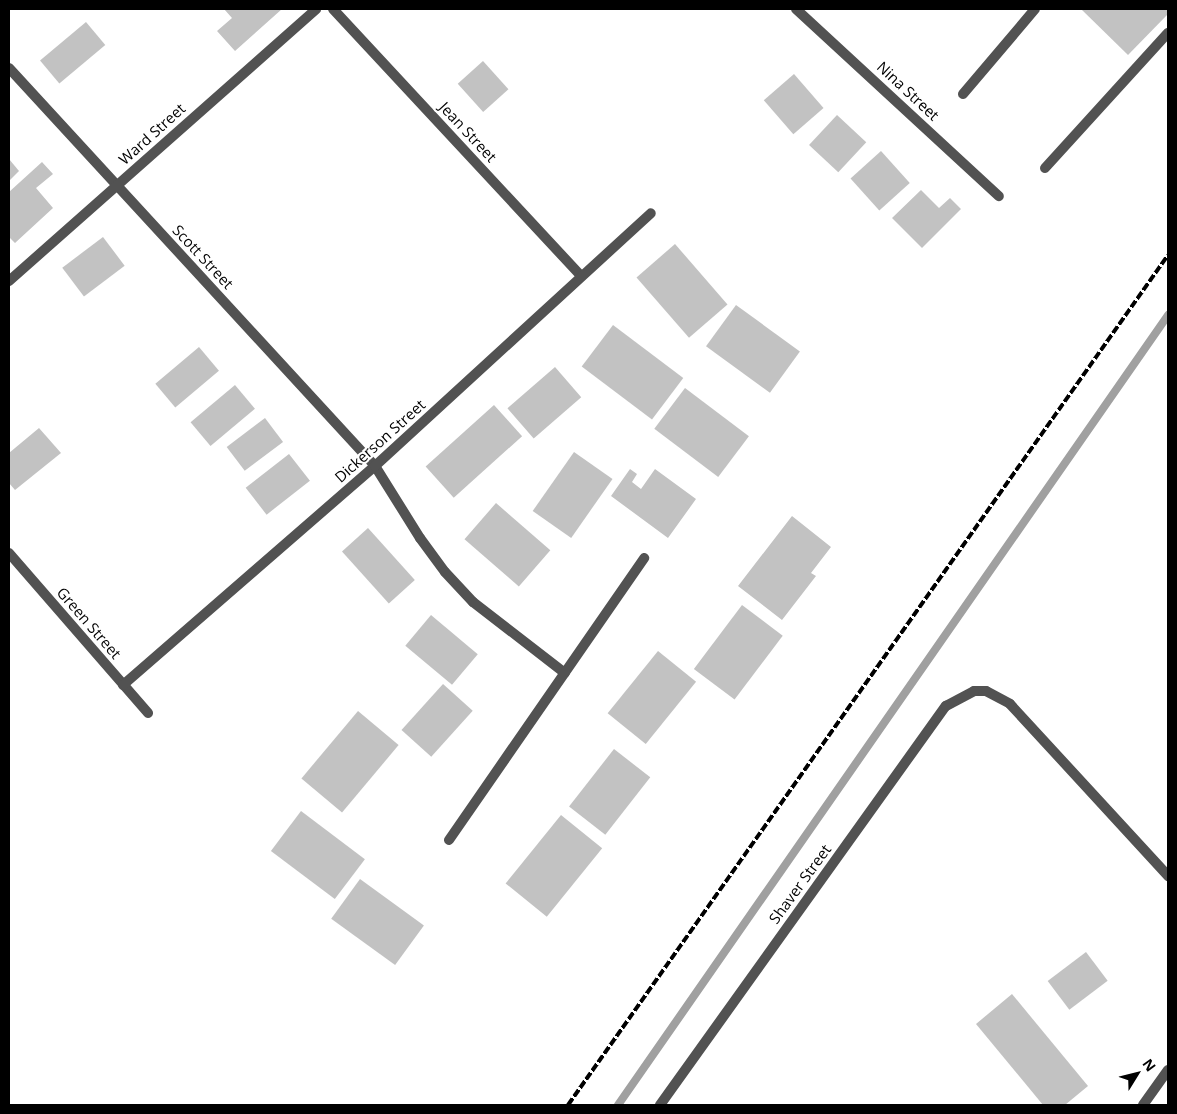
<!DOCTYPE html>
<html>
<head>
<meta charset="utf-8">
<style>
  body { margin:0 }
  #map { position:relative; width:1177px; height:1114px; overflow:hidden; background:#fff; font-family:"Open Sans",sans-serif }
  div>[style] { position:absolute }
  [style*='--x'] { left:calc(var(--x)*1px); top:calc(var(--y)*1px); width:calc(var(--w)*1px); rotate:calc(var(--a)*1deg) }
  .stream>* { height:8px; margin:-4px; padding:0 4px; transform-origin:4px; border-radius:4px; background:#a0a0a0 }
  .building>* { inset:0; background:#c2c2c2; transform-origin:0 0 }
  .service>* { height:10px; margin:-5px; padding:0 5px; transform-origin:5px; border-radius:5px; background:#525252 }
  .minor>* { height:10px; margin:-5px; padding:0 5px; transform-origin:5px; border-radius:5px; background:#525252 }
  .rail>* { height:4px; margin-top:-2px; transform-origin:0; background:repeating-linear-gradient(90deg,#000 0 8px,transparent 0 10.5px) }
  span { translate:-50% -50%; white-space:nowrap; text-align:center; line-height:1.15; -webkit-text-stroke:4px #fff; paint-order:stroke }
  .street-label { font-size:15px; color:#000 }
  .frame { position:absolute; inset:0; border:10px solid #000; pointer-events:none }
  .north { position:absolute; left:1112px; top:1049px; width:50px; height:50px; -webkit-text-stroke:4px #fff; paint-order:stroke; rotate:54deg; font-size:14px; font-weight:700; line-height:20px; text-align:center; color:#000 }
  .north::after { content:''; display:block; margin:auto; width:18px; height:22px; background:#000; clip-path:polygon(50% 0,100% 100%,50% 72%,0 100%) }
</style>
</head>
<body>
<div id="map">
  <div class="stream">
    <div style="--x:618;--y:1105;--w:963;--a:-55.15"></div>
  </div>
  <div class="building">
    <div style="clip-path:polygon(224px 9px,282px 9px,235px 51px,217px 31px,232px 18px)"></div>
    <div style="clip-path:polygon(1081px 9px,1168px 9px,1168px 14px,1128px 55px)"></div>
    <div style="left:86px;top:22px;width:30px;height:60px;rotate:50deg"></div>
    <div style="left:483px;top:61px;width:38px;height:34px;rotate:48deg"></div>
    <div style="left:794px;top:74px;width:45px;height:40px;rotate:49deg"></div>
    <div style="left:837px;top:115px;width:40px;height:41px;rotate:43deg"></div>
    <div style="left:881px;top:151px;width:43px;height:41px;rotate:48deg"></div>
    <div style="clip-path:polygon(9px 159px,19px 171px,9px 181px)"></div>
    <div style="clip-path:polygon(42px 162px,53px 174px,36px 188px,53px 208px,15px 243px,9px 237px,9px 192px)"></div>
    <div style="clip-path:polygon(921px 190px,939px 208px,950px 198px,961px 209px,922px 248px,892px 218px)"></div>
    <div style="left:103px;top:237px;width:36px;height:51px;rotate:53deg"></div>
    <div style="left:675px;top:244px;width:80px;height:51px;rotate:49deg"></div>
    <div style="left:736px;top:305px;width:79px;height:51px;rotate:36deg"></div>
    <div style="left:613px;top:325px;width:88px;height:52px;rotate:37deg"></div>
    <div style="left:199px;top:347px;width:31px;height:57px;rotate:50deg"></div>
    <div style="left:555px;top:367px;width:40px;height:63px;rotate:49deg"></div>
    <div style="left:235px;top:385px;width:31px;height:58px;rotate:50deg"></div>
    <div style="left:685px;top:388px;width:80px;height:51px;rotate:37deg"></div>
    <div style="left:494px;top:405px;width:42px;height:92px;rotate:48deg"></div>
    <div style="left:265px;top:418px;width:30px;height:48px;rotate:53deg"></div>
    <div style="clip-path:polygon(39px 428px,61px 453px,15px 490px,9px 483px,9px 453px)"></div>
    <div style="left:574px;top:452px;width:47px;height:72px;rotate:35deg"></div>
    <div style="left:289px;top:454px;width:34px;height:55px;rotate:52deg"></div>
    <div style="clip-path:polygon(630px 469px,637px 474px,632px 482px,641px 489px,655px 469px,696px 499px,668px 538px,611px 496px)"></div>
    <div style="left:496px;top:503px;width:72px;height:48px;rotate:41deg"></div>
    <div style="clip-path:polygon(792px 516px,831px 547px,811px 573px,816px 576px,782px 620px,738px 586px)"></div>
    <div style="left:368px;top:528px;width:70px;height:35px;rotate:48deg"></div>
    <div style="left:742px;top:605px;width:51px;height:80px;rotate:37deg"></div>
    <div style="left:431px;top:615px;width:61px;height:40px;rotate:40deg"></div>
    <div style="left:658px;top:651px;width:49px;height:80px;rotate:39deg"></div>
    <div style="left:443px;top:684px;width:40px;height:62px;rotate:42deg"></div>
    <div style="left:358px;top:711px;width:53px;height:88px;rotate:40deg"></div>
    <div style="left:614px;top:749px;width:46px;height:73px;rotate:38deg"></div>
    <div style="left:301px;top:811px;width:80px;height:50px;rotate:37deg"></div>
    <div style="left:561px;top:815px;width:53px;height:88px;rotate:39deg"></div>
    <div style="left:360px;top:879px;width:79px;height:49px;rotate:36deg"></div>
    <div style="left:1086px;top:952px;width:36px;height:48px;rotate:53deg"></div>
    <div style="clip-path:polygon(1012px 994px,1088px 1086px,1065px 1105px,1043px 1105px,976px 1024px)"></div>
  </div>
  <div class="service">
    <div style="--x:963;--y:94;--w:111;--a:-49.7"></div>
    <div style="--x:1045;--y:168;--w:183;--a:-47.7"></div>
    <div style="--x:375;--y:466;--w:85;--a:58"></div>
    <div style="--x:420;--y:538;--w:42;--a:53.7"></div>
    <div style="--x:445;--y:572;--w:41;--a:47"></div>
    <div style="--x:473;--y:602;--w:116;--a:37.7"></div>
    <div style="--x:974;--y:691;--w:12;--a:0"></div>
    <div style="--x:986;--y:691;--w:27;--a:28"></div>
    <div style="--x:1010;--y:704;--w:234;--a:47.4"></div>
    <div style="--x:449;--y:840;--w:343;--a:-55.3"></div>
  </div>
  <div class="minor">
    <div style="--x:333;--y:9;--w:364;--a:47.1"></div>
    <div style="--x:796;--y:9;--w:276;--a:42.7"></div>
    <div style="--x:9;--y:68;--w:541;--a:47.4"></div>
    <div style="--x:9;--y:281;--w:410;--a:-41.5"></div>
    <div style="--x:9;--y:553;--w:212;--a:49"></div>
    <div style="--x:123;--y:685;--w:334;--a:-41"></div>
    <div style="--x:375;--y:466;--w:374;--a:-42.5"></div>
    <div style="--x:660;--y:1105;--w:491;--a:-54.4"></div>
    <div style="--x:946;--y:706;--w:32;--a:-28"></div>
    <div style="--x:1143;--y:1105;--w:43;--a:-54.5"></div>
  </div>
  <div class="rail">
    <div style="--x:568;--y:1105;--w:1040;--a:-54.78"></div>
  </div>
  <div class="street-label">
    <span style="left:908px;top:91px;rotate:43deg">Nina Street</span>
    <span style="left:468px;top:132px;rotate:47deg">Jean Street</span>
    <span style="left:152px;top:134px;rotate:-42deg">Ward Street</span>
    <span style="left:203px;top:257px;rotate:47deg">Scott Street</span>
    <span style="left:380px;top:441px;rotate:-42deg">Dickerson Street</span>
    <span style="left:89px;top:623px;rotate:49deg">Green Street</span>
    <span style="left:800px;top:884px;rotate:-54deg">Shaver Street</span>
  </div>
  <div class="frame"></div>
  <div class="north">N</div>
</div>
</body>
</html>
